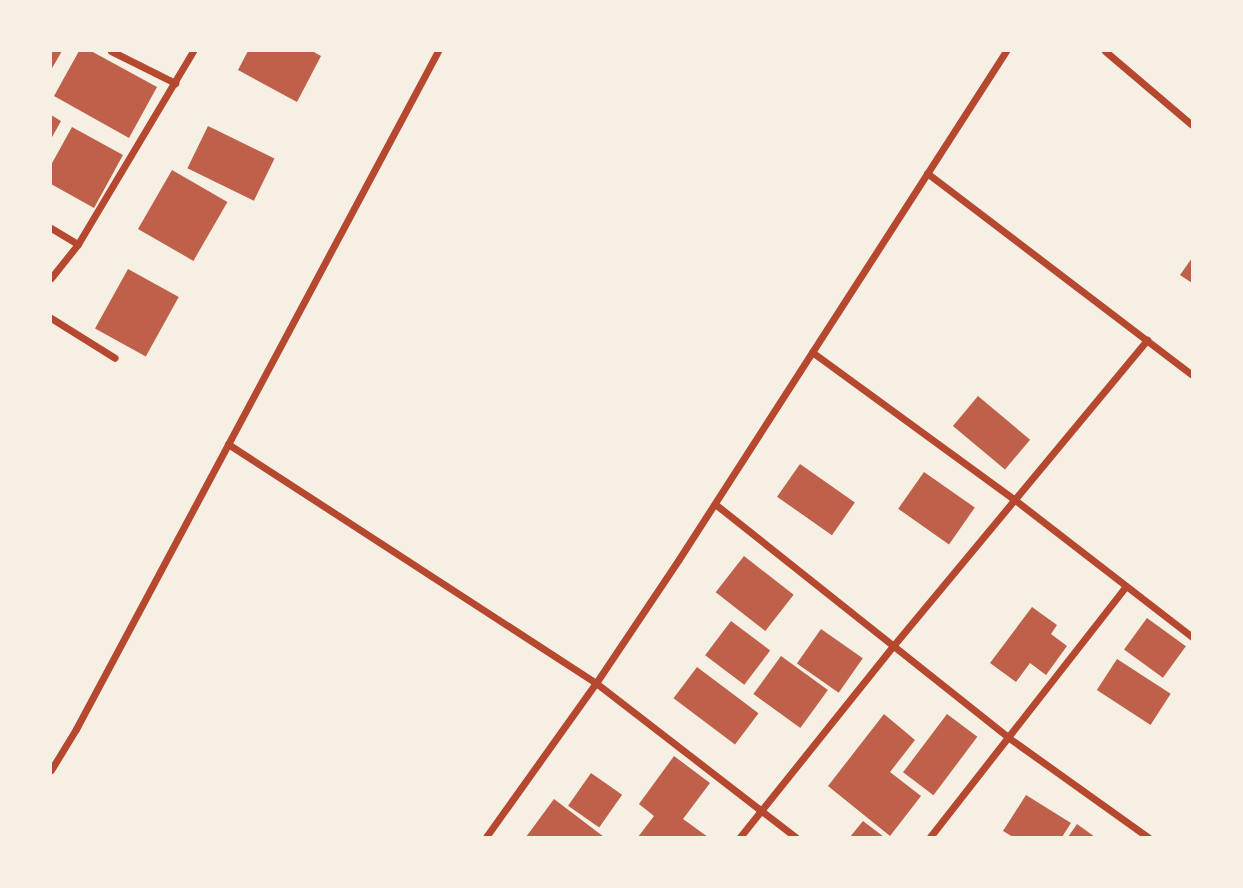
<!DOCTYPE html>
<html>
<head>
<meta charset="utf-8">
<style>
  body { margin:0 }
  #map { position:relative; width:1243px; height:888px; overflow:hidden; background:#f6efe4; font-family:"Archivo Narrow",sans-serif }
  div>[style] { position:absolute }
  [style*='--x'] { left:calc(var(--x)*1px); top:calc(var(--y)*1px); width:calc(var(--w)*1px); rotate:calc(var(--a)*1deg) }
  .building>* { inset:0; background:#bf614a; transform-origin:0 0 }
  .minor>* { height:7px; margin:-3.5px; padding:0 3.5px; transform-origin:3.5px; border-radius:3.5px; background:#b5482f }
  span { translate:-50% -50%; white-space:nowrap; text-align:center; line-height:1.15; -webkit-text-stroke:7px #f6efe4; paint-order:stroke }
  .frame { position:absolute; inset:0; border:52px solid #f6efe4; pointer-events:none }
</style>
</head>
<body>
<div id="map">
  <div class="building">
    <div style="clip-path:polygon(51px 51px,62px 51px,51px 70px)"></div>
    <div style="clip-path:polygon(79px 51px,91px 51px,157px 87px,129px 138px,54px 96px)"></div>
    <div style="clip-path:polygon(248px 51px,312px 51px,321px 56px,297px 102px,238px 70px)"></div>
    <div style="clip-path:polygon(51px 115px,61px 121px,51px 139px)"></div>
    <div style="left:208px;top:126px;width:74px;height:47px;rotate:26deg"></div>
    <div style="clip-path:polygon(72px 127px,123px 155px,94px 208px,51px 184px,51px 165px)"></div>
    <div style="left:172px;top:170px;width:64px;height:68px;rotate:30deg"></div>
    <div style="clip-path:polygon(1192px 258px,1192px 283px,1180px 275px)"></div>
    <div style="left:128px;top:269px;width:58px;height:68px;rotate:29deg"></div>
    <div style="left:978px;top:396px;width:68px;height:39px;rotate:40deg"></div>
    <div style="left:800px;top:464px;width:67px;height:40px;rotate:35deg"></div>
    <div style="left:924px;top:472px;width:62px;height:45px;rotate:35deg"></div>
    <div style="left:744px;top:556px;width:63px;height:46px;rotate:38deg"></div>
    <div style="clip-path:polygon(1032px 607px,1057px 625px,1051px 634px,1067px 646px,1046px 675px,1030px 663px,1016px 682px,990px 663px)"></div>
    <div style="left:1147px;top:618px;width:48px;height:39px;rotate:36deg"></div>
    <div style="left:731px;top:621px;width:49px;height:43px;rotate:37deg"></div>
    <div style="left:821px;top:629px;width:51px;height:42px;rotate:35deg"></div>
    <div style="left:781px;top:656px;width:58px;height:47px;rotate:36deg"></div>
    <div style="left:1117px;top:659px;width:64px;height:37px;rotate:33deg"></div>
    <div style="left:697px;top:667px;width:77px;height:39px;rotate:37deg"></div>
    <div style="clip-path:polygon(884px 714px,915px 740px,890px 772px,921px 796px,890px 836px,828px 786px)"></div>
    <div style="left:947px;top:714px;width:38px;height:73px;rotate:37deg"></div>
    <div style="clip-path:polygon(674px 756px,710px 783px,683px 819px,708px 837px,638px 837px,654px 816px,639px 804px)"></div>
    <div style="left:591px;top:773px;width:38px;height:40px;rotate:35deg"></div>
    <div style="clip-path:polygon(1026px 795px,1071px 823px,1062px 837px,1013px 837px,1003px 831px)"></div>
    <div style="clip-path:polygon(554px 799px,604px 837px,526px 837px)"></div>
    <div style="clip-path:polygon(863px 821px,884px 837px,850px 837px)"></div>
    <div style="clip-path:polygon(1077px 824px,1095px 837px,1068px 837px)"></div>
  </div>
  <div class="minor">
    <div style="--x:111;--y:51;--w:72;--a:26.6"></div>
    <div style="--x:1105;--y:51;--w:114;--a:40.4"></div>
    <div style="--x:927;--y:173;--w:333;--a:37.3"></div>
    <div style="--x:51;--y:228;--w:31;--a:31"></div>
    <div style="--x:51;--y:278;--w:43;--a:-51.5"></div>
    <div style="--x:78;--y:244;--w:225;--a:-59.2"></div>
    <div style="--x:51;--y:318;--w:75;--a:32"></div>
    <div style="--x:812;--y:352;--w:251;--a:36.1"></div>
    <div style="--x:1015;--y:500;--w:224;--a:37.7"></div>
    <div style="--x:228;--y:444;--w:439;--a:33"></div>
    <div style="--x:596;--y:683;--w:252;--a:37.7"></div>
    <div style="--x:715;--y:504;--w:376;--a:38.5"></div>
    <div style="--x:1009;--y:738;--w:171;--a:35.5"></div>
    <div style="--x:51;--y:770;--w:48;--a:-58.6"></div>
    <div style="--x:76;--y:729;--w:769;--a:-61.9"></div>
    <div style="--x:486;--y:837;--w:189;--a:-54.5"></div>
    <div style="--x:596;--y:683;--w:149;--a:-56.2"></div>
    <div style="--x:679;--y:559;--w:604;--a:-57.23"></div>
    <div style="--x:740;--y:837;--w:245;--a:-51.3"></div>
    <div style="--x:893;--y:646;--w:398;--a:-50.3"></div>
    <div style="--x:930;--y:837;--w:318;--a:-52"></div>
  </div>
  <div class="frame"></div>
</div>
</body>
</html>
